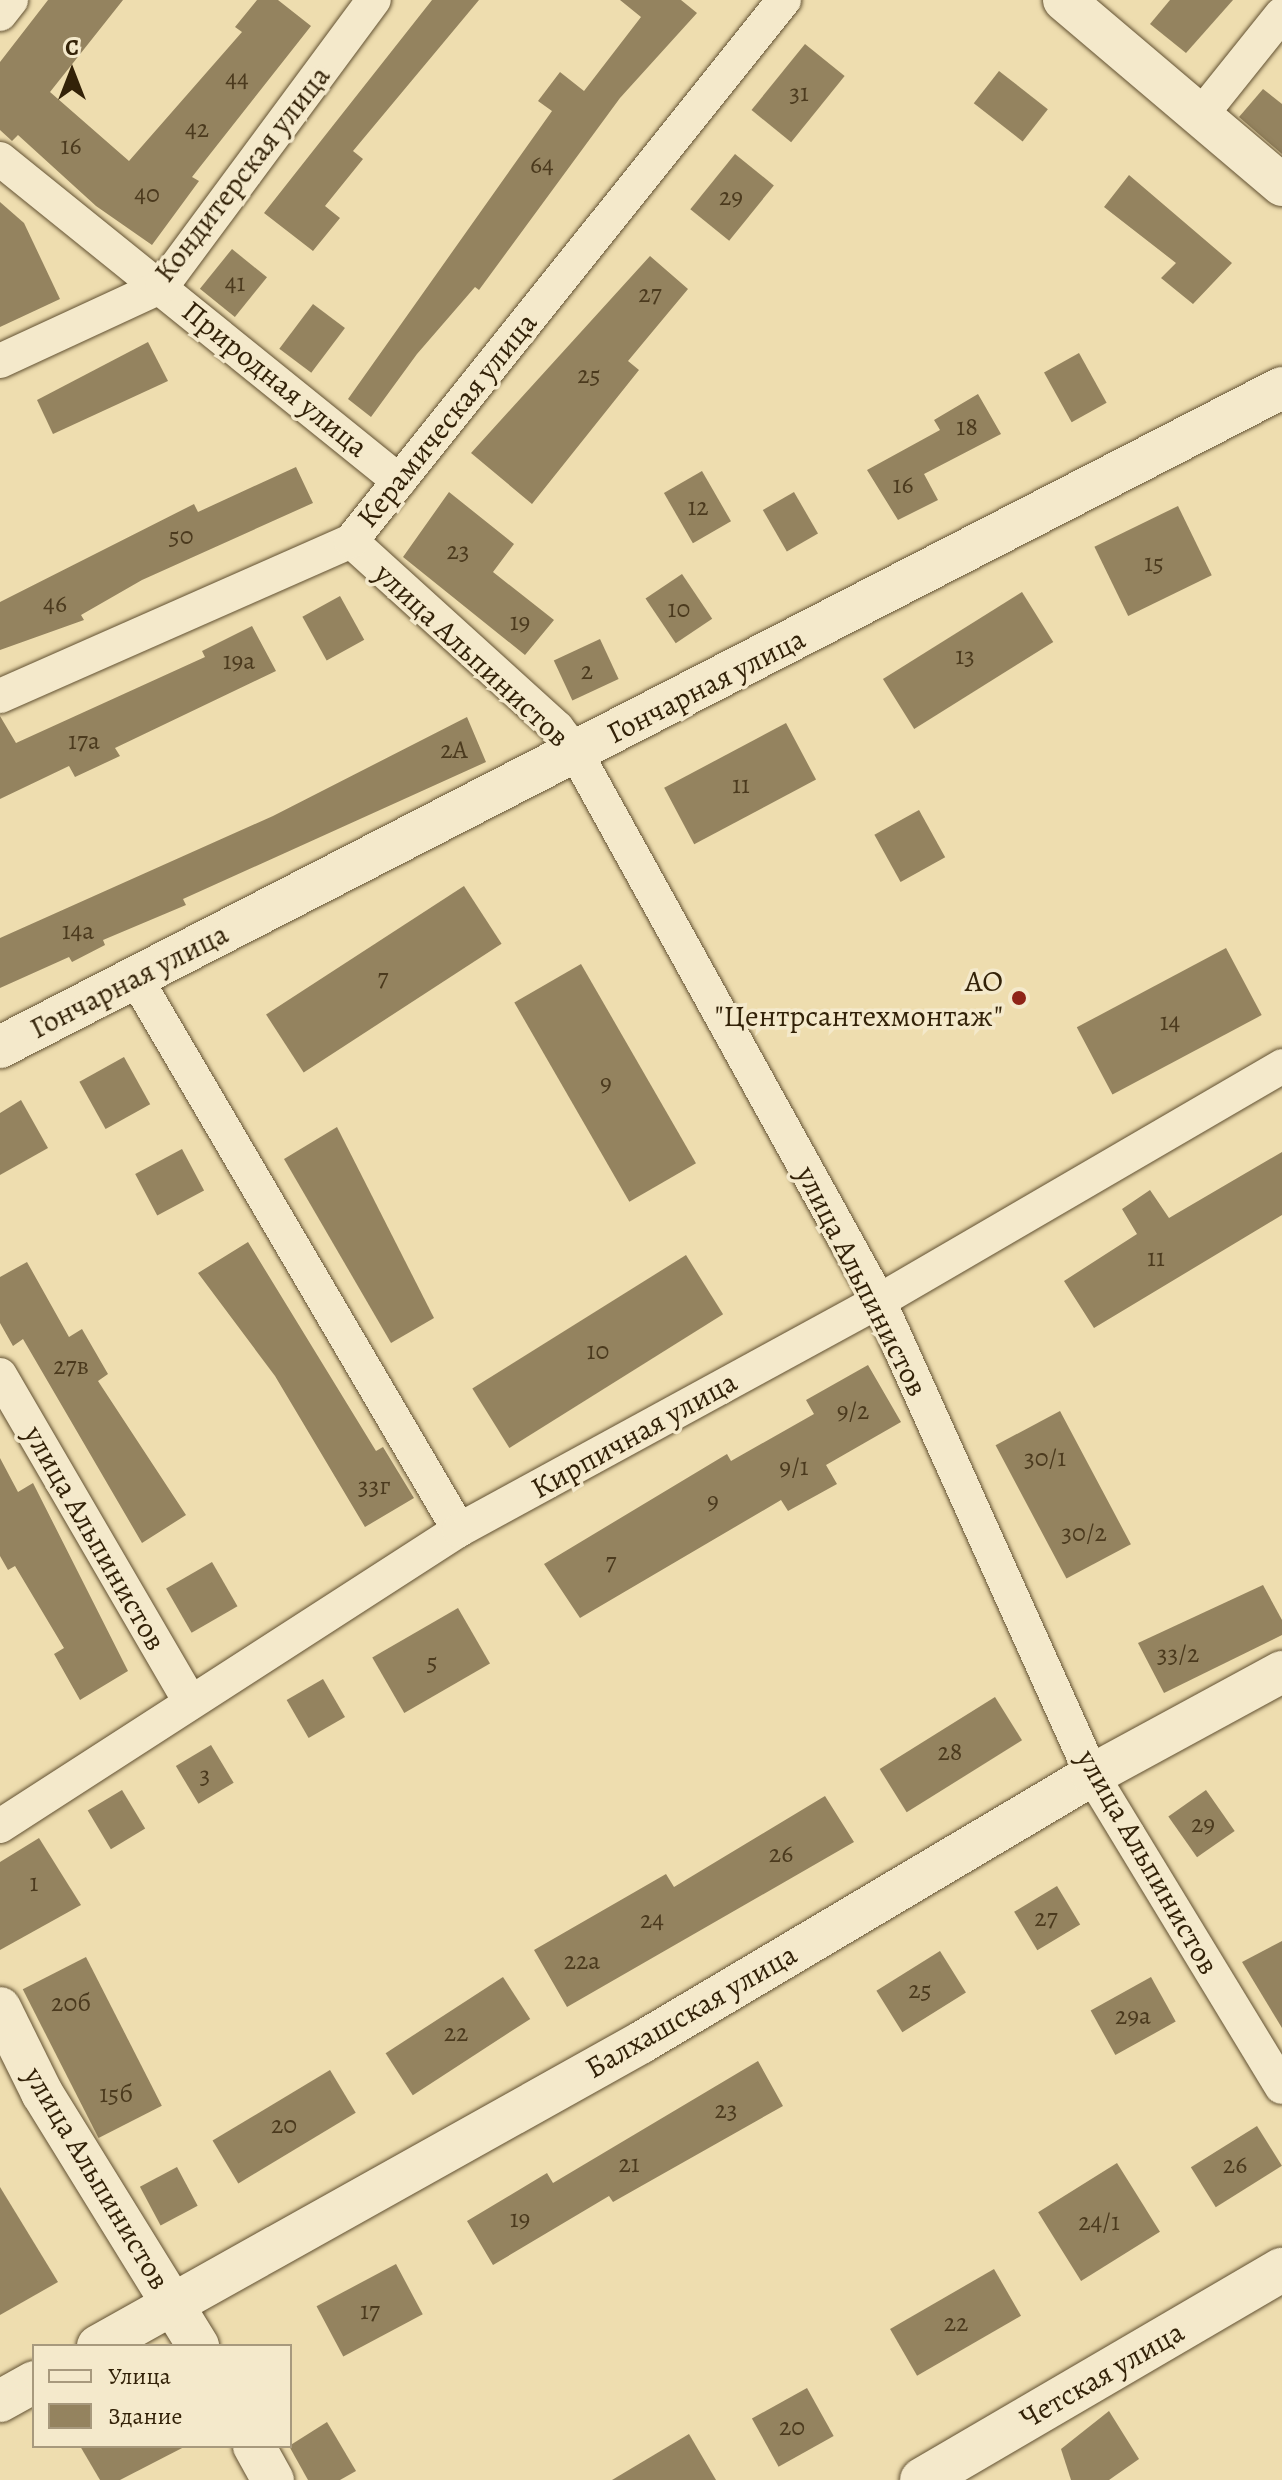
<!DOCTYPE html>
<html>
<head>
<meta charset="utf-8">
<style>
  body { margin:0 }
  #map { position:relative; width:1282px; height:2480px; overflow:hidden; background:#eeddaf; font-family:Alegreya,serif }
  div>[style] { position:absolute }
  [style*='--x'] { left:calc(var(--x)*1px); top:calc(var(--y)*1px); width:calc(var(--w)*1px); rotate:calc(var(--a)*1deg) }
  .building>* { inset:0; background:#94835f; transform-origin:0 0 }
  .roads { filter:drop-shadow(0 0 2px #625132) drop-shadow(0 0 2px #625132) }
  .minor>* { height:34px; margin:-17px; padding:0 17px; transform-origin:17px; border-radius:17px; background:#f4e9cb }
  .tertiary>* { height:42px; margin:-21px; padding:0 21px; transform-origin:21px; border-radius:21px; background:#f4e9cb }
  .secondary>* { height:44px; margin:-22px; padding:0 22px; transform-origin:22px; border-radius:22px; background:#f4e9cb }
  .dots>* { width:22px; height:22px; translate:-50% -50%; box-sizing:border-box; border:4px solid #f4e9cb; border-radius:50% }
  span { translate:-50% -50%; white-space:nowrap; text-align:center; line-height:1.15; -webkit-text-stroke:7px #f4e9cb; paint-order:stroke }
  .number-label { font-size:26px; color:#4b3a1e }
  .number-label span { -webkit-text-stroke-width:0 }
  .street-label { font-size:30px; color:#332208 }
  .poi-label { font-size:30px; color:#332208 }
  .right { translate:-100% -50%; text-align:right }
  .legend { position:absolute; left:32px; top:2344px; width:260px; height:104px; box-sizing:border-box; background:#f4e9cb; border:2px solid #a7997d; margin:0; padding:10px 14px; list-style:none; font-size:24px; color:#332208 }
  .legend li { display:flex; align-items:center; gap:16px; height:40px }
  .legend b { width:40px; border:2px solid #a7997d }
  .north { position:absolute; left:32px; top:32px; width:80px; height:80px; -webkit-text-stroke:6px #f4e9cb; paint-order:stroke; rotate:0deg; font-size:22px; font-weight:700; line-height:32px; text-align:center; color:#332208 }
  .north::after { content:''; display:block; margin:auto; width:28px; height:36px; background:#332208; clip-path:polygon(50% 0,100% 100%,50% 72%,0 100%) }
</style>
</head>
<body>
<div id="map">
  <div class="building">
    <div style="clip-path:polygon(48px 0,123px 0,50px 92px,129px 161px,242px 32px,235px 27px,257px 0,278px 0,311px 26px,192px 177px,199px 181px,152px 245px,96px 206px,18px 135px,12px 141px,0 130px,0 62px)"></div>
    <div style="clip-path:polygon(432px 0,479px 0,353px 151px,363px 159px,325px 206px,340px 218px,313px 251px,264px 213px)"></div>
    <div style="clip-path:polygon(620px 0,681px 0,697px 13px,620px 98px,479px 290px,475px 287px,417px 354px,371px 417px,348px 399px,552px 111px,538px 101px,560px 72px,584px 91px,641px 17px)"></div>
    <div style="clip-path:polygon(1170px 0,1233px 0,1186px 53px,1150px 24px)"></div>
    <div style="left:805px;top:44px;width:51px;height:85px;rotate:39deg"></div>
    <div style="left:999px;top:71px;width:62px;height:41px;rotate:38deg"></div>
    <div style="clip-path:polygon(1263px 89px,1282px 104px,1282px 154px,1239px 117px)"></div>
    <div style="left:735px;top:154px;width:50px;height:71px;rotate:39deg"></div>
    <div style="clip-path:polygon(1129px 175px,1232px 263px,1193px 304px,1161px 278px,1176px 263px,1104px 207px)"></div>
    <div style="clip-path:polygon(0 202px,24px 223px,60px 299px,0 327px)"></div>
    <div style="left:232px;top:249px;width:45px;height:51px;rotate:39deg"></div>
    <div style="clip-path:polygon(650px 256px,688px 289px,628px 361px,639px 370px,532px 504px,471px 453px)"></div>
    <div style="left:313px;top:304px;width:40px;height:56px;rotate:37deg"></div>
    <div style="clip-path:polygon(148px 342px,168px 381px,53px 434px,37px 400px)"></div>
    <div style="left:1079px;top:353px;width:57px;height:40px;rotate:61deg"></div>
    <div style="clip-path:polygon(978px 394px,1001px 434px,924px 474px,938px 500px,898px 520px,867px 470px,940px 430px,934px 420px)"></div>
    <div style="clip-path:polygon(296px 467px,313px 503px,142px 580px,81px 615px,84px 620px,0 650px,0 602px,194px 504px,198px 512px)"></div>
    <div style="left:702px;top:471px;width:58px;height:44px;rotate:60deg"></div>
    <div style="clip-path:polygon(449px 492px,514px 544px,493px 572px,554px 620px,525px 655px,403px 557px)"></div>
    <div style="left:794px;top:492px;width:48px;height:36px;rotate:60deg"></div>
    <div style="left:1178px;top:506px;width:77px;height:93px;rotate:64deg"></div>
    <div style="left:682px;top:574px;width:54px;height:44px;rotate:56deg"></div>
    <div style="left:1022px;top:592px;width:59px;height:164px;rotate:58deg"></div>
    <div style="left:340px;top:596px;width:50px;height:43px;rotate:61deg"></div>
    <div style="clip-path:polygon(252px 626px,276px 671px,115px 748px,120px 756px,75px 777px,69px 766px,0 799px,0 716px,16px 743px,205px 657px,202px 651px)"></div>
    <div style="left:600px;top:639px;width:44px;height:51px;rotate:65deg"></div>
    <div style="clip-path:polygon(467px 717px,486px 762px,183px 899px,186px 905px,103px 940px,105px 945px,72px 962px,69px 957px,0 988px,0 938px,273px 816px)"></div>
    <div style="left:786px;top:723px;width:64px;height:138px;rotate:62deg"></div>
    <div style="left:919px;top:810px;width:54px;height:51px;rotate:61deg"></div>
    <div style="left:464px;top:886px;width:69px;height:236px;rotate:57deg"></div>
    <div style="left:1226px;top:948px;width:76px;height:169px;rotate:62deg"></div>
    <div style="left:581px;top:964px;width:230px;height:77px;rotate:60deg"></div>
    <div style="left:124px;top:1057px;width:54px;height:51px;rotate:61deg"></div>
    <div style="clip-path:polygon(21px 1100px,48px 1148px,0 1175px,0 1113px)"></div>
    <div style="clip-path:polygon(337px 1127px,434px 1318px,391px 1343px,284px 1159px)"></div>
    <div style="left:182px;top:1149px;width:47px;height:53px;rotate:62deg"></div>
    <div style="clip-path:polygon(1282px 1152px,1282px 1215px,1094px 1328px,1064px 1281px,1137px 1234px,1122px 1209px,1150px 1190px,1169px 1218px)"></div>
    <div style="clip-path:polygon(248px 1242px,376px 1451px,383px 1447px,414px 1498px,365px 1527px,275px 1376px,198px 1273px)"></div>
    <div style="left:686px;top:1255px;width:70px;height:252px;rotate:58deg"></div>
    <div style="clip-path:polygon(27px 1262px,69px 1337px,82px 1329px,108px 1374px,98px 1381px,186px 1515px,142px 1543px,23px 1339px,13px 1346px,0 1323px,0 1277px)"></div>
    <div style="clip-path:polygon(868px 1365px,901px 1422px,826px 1465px,837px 1484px,788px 1511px,781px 1500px,580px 1618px,544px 1564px,727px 1454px,731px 1461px,814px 1414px,806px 1400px)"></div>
    <div style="left:1060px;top:1411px;width:151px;height:73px;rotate:62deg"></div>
    <div style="clip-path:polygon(0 1458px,18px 1492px,33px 1483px,128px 1671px,80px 1700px,54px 1654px,64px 1648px,15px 1566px,8px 1570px,0 1556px)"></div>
    <div style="left:212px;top:1562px;width:51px;height:53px;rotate:60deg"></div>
    <div style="clip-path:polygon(1263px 1585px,1282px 1620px,1282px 1635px,1164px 1693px,1138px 1643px)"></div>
    <div style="left:458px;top:1608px;width:64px;height:99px;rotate:60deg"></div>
    <div style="left:323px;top:1679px;width:44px;height:42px;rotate:60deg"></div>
    <div style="left:995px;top:1697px;width:51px;height:136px;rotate:58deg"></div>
    <div style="left:211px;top:1745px;width:44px;height:41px;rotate:59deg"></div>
    <div style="left:122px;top:1790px;width:45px;height:40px;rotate:59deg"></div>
    <div style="left:1206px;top:1790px;width:50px;height:46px;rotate:55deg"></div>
    <div style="clip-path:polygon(825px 1796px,854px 1842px,567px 2007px,534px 1950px,666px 1874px,674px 1887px)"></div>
    <div style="clip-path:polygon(39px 1838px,81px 1905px,0 1950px,0 1862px)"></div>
    <div style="left:1057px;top:1886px;width:45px;height:50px;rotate:59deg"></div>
    <div style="clip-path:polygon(1282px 1941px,1282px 2028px,1242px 1962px)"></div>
    <div style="left:940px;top:1951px;width:49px;height:75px;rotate:58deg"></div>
    <div style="left:86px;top:1957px;width:167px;height:71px;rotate:63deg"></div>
    <div style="left:503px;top:1977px;width:50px;height:140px;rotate:57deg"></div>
    <div style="left:1151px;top:1977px;width:51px;height:69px;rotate:61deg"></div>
    <div style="clip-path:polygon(758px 2061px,783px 2106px,613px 2202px,609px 2196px,493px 2265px,467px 2221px,547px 2173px,553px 2183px)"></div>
    <div style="left:330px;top:2070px;width:50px;height:137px;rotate:59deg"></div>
    <div style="left:1257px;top:2126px;width:47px;height:78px;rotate:58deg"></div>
    <div style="left:1117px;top:2163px;width:81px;height:93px;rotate:58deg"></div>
    <div style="left:177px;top:2167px;width:44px;height:42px;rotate:62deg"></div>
    <div style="clip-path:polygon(0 2187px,58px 2282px,0 2315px)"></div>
    <div style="left:396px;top:2264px;width:57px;height:90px;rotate:62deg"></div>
    <div style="left:994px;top:2269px;width:54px;height:120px;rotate:60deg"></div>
    <div style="left:807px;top:2388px;width:55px;height:63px;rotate:61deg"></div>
    <div style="clip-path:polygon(1109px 2411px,1139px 2459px,1109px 2480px,1071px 2480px,1061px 2449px)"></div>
    <div style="clip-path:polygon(327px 2422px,356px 2471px,340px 2480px,308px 2480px,289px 2446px)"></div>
    <div style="clip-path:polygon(689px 2434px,716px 2480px,612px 2480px)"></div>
    <div style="clip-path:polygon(80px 2446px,186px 2446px,120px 2480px,100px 2480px)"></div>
  </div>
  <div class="roads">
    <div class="minor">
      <div style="--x:0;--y:14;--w:18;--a:-52"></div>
      <div style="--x:1201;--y:115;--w:129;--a:-51.3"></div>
      <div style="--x:0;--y:159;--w:513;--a:38.9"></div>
      <div style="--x:0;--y:361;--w:179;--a:-24.8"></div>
      <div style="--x:162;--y:286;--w:356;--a:-53.5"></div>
      <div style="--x:351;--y:541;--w:278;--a:42.2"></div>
      <div style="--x:557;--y:728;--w:31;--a:53"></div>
      <div style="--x:576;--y:753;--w:626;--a:61.06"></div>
      <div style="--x:879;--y:1301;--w:520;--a:65.8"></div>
      <div style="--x:1092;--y:1775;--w:365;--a:58.7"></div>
      <div style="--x:0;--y:696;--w:384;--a:-23.8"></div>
      <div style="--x:351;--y:541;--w:693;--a:-51.33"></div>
      <div style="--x:135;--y:977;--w:641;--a:59.63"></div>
      <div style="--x:0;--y:1375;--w:377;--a:59.8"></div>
      <div style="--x:0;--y:1826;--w:546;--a:-32.82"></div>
      <div style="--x:459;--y:1530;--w:478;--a:-28.6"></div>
      <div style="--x:879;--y:1301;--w:467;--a:-30.2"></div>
    </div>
    <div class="tertiary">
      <div style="--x:1064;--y:0;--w:286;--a:40.3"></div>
      <div style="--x:0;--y:1047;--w:1441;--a:-27.21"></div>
      <div style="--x:0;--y:2008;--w:95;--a:63.7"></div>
      <div style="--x:42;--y:2093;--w:297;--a:58.3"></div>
      <div style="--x:98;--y:2346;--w:623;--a:-29.2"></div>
      <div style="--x:642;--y:2042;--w:523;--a:-30.68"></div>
      <div style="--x:1092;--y:1775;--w:216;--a:-28.5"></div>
      <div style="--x:0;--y:2401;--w:39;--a:-29"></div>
      <div style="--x:254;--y:2446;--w:39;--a:61"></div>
    </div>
    <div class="secondary">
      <div style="--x:922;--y:2480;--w:417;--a:-30.3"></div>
    </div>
  </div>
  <div class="dots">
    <div style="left:1019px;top:998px;background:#8f2418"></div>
  </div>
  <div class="number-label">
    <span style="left:237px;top:79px">44</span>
    <span style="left:799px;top:93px">31</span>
    <span style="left:197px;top:129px">42</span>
    <span style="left:71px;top:146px">16</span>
    <span style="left:542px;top:165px">64</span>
    <span style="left:147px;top:194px">40</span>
    <span style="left:731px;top:197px">29</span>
    <span style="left:235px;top:283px">41</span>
    <span style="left:650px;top:294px">27</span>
    <span style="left:589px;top:375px">25</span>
    <span style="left:967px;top:427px">18</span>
    <span style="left:903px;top:485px">16</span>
    <span style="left:698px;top:507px">12</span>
    <span style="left:181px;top:536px">50</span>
    <span style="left:458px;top:551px">23</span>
    <span style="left:1154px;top:563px">15</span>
    <span style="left:55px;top:604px">46</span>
    <span style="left:679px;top:609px">10</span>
    <span style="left:520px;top:622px">19</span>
    <span style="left:965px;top:656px">13</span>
    <span style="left:239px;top:661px">19а</span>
    <span style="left:587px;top:671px">2</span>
    <span style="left:84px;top:741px">17а</span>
    <span style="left:454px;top:750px">2А</span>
    <span style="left:741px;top:785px">11</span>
    <span style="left:78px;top:931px">14а</span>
    <span style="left:383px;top:978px">7</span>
    <span style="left:1170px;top:1022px">14</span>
    <span style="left:606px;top:1083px">9</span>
    <span style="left:1156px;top:1258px">11</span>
    <span style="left:598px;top:1351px">10</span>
    <span style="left:71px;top:1366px">27в</span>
    <span style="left:853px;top:1411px">9/2</span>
    <span style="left:1045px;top:1458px">30/1</span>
    <span style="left:794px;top:1467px">9/1</span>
    <span style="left:374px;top:1486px">33г</span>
    <span style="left:713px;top:1501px">9</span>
    <span style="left:1084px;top:1533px">30/2</span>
    <span style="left:611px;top:1562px">7</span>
    <span style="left:1178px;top:1654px">33/2</span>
    <span style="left:432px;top:1662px">5</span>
    <span style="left:950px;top:1752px">28</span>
    <span style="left:205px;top:1775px">3</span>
    <span style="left:1203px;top:1824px">29</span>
    <span style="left:781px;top:1854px">26</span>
    <span style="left:34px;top:1883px">1</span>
    <span style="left:1046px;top:1918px">27</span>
    <span style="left:652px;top:1920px">24</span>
    <span style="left:582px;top:1961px">22а</span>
    <span style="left:920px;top:1990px">25</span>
    <span style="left:71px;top:2003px">20б</span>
    <span style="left:1133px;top:2016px">29а</span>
    <span style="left:456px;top:2033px">22</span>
    <span style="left:116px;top:2094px">15б</span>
    <span style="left:726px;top:2110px">23</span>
    <span style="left:284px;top:2125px">20</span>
    <span style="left:629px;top:2164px">21</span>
    <span style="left:1235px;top:2165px">26</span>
    <span style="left:520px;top:2219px">19</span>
    <span style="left:1099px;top:2222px">24/1</span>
    <span style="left:370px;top:2311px">17</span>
    <span style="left:956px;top:2323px">22</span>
    <span style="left:792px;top:2427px">20</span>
  </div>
  <div class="street-label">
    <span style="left:242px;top:174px;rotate:-52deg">Кондитерская улица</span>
    <span style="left:275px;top:379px;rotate:39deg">Природная улица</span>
    <span style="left:447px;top:420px;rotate:-51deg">Керамическая улица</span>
    <span style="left:472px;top:655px;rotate:43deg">улица Альпинистов</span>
    <span style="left:706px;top:686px;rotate:-27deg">Гончарная улица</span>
    <span style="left:129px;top:981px;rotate:-27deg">Гончарная улица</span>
    <span style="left:862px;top:1281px;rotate:63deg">улица Альпинистов</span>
    <span style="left:634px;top:1435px;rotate:-29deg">Кирпичная улица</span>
    <span style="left:95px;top:1538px;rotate:60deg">улица Альпинистов</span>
    <span style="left:1148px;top:1862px;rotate:60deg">улица Альпинистов</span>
    <span style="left:691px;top:2011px;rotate:-30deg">Балхашская улица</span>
    <span style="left:97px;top:2178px;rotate:59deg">улица Альпинистов</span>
    <span style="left:1102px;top:2375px;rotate:-30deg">Четская улица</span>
  </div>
  <div class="poi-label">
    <span class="right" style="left:1003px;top:998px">АО<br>"Центрсантехмонтаж"</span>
  </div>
  <ul class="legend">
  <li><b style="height:10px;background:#f4e9cb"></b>Улица</li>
  <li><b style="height:22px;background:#94835f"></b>Здание</li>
  </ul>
  <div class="north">С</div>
</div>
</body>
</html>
